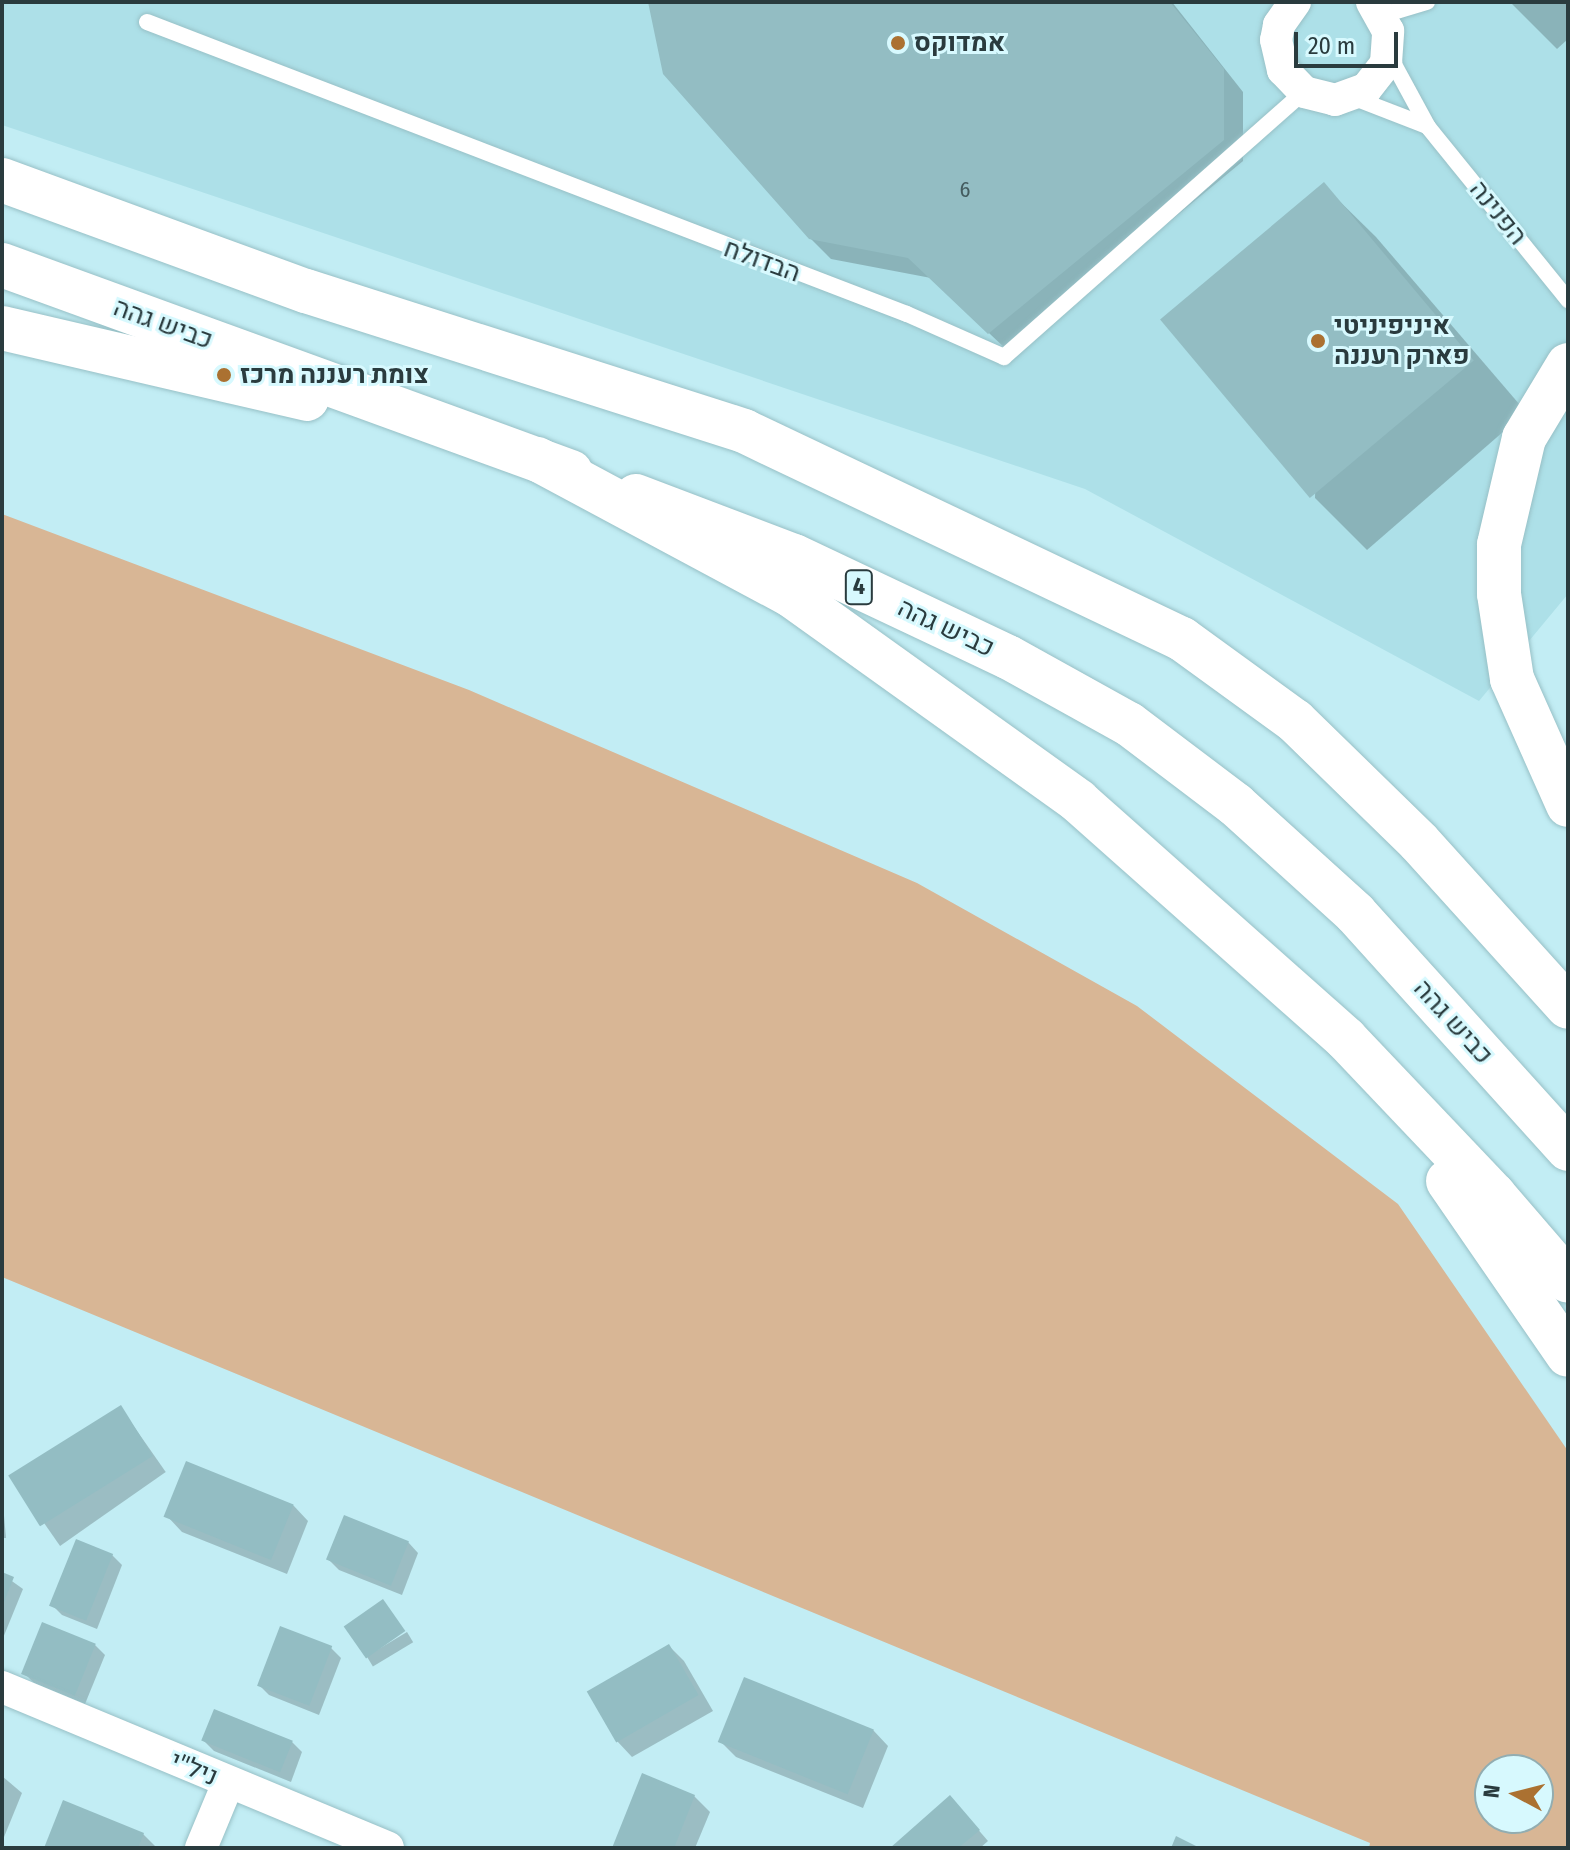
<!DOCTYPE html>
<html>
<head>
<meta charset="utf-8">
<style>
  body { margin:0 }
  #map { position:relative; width:1570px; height:1850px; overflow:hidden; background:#c2edf4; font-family:"Fira Sans Condensed",Heebo,sans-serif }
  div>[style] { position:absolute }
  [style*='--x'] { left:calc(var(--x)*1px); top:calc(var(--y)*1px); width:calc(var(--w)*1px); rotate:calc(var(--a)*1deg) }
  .built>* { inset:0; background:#ade0e8 }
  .green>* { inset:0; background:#d8b695 }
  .shadow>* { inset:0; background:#0003; transform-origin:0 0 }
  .building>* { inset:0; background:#93bdc3; transform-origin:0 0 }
  .roads { filter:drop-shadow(0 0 2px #97c0c6) drop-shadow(0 0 2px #97c0c6) }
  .service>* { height:16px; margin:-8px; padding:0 8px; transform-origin:8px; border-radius:8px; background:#fff }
  .minor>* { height:32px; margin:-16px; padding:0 16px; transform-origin:16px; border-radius:16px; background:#fff }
  .trunk>* { height:44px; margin:-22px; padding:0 22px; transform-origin:22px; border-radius:22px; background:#fff }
  .motorway>* { height:44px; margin:-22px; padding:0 22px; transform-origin:22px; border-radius:22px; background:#fff }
  .dots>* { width:22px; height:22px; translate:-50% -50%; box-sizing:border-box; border:4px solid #d7f9fe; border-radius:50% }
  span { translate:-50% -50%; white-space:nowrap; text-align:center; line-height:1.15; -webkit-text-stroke:6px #d7f9fe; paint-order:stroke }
  .number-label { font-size:22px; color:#445c5f }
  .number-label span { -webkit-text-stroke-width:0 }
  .shield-label span { padding:2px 6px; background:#d7f9fe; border:2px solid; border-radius:6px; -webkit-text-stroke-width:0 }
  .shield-label { font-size:24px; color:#2a3b3e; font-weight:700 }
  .poi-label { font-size:26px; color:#2a3b3e; font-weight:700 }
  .left { translate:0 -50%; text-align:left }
  .street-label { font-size:26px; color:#2a3b3e }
  .frame { position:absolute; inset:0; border:4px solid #2a3b3e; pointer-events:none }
  .north { position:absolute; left:1474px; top:1754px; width:80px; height:80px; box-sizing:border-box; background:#d7f9fe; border:2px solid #92adb1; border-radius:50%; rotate:277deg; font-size:22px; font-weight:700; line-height:32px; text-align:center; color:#2a3b3e }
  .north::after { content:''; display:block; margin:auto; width:28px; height:36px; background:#ab7131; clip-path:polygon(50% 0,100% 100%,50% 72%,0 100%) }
  .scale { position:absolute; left:1294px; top:32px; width:104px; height:36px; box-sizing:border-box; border:4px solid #2a3b3e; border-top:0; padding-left:10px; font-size:24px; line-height:28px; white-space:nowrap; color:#2a3b3e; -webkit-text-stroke:6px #d7f9fe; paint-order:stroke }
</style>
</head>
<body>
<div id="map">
  <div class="built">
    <div style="clip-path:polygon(2px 2px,1568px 2px,1568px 594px,1479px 701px,1085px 489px,2px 125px)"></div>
  </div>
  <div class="green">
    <div style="clip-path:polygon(evenodd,2px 514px,469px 690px,917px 883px,1137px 1006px,1398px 1204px,1568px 1451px,1568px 1848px,1369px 1848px,1370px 1843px,2px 1277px,2px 514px,1490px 1770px,1538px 1770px,1538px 1818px,1490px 1818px,1490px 1770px)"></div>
  </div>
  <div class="shadow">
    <div style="clip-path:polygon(650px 2px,1172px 2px,1243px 92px,1243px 161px,1010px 353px,931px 278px,831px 259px,810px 238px)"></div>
    <div style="clip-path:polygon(1568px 2px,1568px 39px,1557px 49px,1510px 2px)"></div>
    <div style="clip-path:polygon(1323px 185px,1376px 237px,1526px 412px,1367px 550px,1315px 498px)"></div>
    <div style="left:121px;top:1408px;width:78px;height:129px;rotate:55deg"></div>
    <div style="clip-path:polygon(2px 1493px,6px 1538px,2px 1538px)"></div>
    <div style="clip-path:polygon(293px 1505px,308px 1521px,287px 1574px,182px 1532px,167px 1516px)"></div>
    <div style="clip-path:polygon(408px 1542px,418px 1553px,402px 1595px,339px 1570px,329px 1560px)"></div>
    <div style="clip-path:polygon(112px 1555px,122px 1565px,97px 1629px,62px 1615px,52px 1605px)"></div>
    <div style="clip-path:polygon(2px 1574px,23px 1589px,3px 1638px,2px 1637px)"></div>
    <div style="left:407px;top:1632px;width:12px;height:47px;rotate:59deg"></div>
    <div style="clip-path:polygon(95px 1645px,105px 1655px,85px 1704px,34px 1683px,24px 1673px)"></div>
    <div style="clip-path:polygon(669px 1646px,684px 1661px,713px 1711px,632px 1757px,617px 1741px)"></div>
    <div style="clip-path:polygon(331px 1648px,341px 1658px,319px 1715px,269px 1695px,259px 1685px)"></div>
    <div style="clip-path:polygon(873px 1730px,888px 1746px,863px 1808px,736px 1757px,721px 1742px)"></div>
    <div style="clip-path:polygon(204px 1741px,292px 1742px,302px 1752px,291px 1782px,214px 1751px)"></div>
    <div style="clip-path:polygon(2px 1776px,22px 1793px,2px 1842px)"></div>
    <div style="clip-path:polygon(694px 1796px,710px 1812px,695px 1848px,614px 1848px)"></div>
    <div style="clip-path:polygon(950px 1797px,988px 1841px,980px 1848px,893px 1848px)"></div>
    <div style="clip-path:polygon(143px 1834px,157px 1848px,46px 1848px)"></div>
  </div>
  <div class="building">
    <div style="clip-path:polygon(648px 2px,1170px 2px,1224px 69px,1224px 140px,988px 334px,908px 258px,809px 239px,663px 74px)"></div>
    <div style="left:1324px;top:182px;width:233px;height:214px;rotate:50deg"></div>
    <div style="left:121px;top:1405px;width:60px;height:133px;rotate:58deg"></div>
    <div style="left:186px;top:1461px;width:116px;height:60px;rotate:22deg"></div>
    <div style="left:344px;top:1515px;width:70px;height:48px;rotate:22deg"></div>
    <div style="left:76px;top:1539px;width:40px;height:72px;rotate:22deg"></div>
    <div style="clip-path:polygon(2px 1572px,14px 1577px,2px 1607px)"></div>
    <div style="left:383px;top:1599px;width:39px;height:48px;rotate:55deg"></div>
    <div style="left:42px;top:1622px;width:58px;height:56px;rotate:22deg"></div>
    <div style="left:280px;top:1626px;width:56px;height:64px;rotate:21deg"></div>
    <div style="left:669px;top:1644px;width:59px;height:95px;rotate:60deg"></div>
    <div style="left:744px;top:1677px;width:140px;height:70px;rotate:22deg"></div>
    <div style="left:214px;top:1709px;width:85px;height:34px;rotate:22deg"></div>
    <div style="clip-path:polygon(642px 1773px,695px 1795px,674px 1848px,612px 1848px)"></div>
    <div style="clip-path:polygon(950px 1795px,980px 1830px,958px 1848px,890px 1848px)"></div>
    <div style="clip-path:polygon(63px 1800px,144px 1833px,138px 1848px,44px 1848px)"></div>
    <div style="clip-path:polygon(1176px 1836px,1200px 1848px,1171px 1848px)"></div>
  </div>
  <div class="roads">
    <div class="service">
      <div style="--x:1383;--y:15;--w:46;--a:-16.5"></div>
      <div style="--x:147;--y:22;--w:814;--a:21.02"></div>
      <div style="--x:907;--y:314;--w:106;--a:23.9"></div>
      <div style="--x:1004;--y:357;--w:400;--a:-41.5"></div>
      <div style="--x:1390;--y:57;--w:80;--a:61.5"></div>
      <div style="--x:1428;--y:127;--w:223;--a:51"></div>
      <div style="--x:1352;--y:97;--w:80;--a:21.1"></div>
    </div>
    <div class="minor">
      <div style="--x:1295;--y:2;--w:28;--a:125"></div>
      <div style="--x:1279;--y:25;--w:15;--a:101"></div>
      <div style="--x:1276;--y:40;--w:31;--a:77"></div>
      <div style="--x:1283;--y:70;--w:30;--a:46"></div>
      <div style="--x:1304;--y:92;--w:32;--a:14"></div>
      <div style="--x:1335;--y:100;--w:33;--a:-20"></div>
      <div style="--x:1366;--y:89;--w:33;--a:-52"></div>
      <div style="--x:1386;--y:63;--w:32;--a:-86"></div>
      <div style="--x:1388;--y:31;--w:33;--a:-119"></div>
      <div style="--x:2;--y:1687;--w:418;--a:22.6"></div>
      <div style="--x:201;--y:1848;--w:70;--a:-67.4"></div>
    </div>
    <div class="trunk">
      <div style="--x:2;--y:180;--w:324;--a:20.1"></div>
      <div style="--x:306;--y:291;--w:460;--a:17.7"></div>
      <div style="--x:744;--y:431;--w:485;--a:25.4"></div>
      <div style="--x:1182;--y:639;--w:140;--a:36"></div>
      <div style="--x:1295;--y:721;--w:173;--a:44.3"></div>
      <div style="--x:1419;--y:842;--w:222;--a:47.9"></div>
      <div style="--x:2;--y:265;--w:605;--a:19.99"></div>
      <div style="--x:2;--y:328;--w:313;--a:13.1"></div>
      <div style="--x:636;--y:496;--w:169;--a:20.8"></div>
      <div style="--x:794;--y:556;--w:237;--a:25.3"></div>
      <div style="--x:1008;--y:657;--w:138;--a:29"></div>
      <div style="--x:1129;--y:724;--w:134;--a:37.1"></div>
      <div style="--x:1236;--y:805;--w:161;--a:42.2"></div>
      <div style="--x:1355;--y:913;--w:318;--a:47.9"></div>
    </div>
    <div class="motorway">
      <div style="--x:1568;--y:365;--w:85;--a:121.1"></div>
      <div style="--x:1524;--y:438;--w:110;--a:103.2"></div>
      <div style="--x:1499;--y:545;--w:49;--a:90"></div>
      <div style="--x:1499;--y:594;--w:86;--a:81.3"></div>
      <div style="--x:1512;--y:679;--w:138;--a:66"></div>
      <div style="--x:537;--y:459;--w:289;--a:28.2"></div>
      <div style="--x:792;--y:596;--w:352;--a:35.6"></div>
      <div style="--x:1078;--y:801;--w:358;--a:41.6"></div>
      <div style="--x:1346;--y:1039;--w:215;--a:46.5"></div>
      <div style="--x:1494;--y:1195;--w:113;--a:49.3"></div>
      <div style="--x:1448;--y:1181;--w:211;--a:55.4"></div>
    </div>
  </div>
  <div class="dots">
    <div style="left:898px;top:43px;background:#ab7131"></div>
    <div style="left:1318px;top:341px;background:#ab7131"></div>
    <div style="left:224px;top:375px;background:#ab7131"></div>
  </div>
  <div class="number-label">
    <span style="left:965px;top:190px">6</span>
  </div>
  <div class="shield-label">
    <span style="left:859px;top:587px">4</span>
  </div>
  <div class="poi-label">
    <span class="left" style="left:914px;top:43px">אמדוקס</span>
    <span class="left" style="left:1334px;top:341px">איניפיניטי<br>פארק רעננה</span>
    <span class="left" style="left:240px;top:375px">צומת רעננה מרכז</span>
  </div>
  <div class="street-label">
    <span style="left:1498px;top:213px;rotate:51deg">הפנינה</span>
    <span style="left:762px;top:261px;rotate:20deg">הבדולח</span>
    <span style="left:163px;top:324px;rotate:20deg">כביש גהה</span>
    <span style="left:946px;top:628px;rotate:25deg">כביש גהה</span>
    <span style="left:1453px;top:1022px;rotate:48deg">כביש גהה</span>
    <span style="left:194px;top:1769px;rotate:23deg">ניל"י</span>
  </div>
  <div class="frame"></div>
  <div class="north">N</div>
  <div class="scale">20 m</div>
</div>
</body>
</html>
